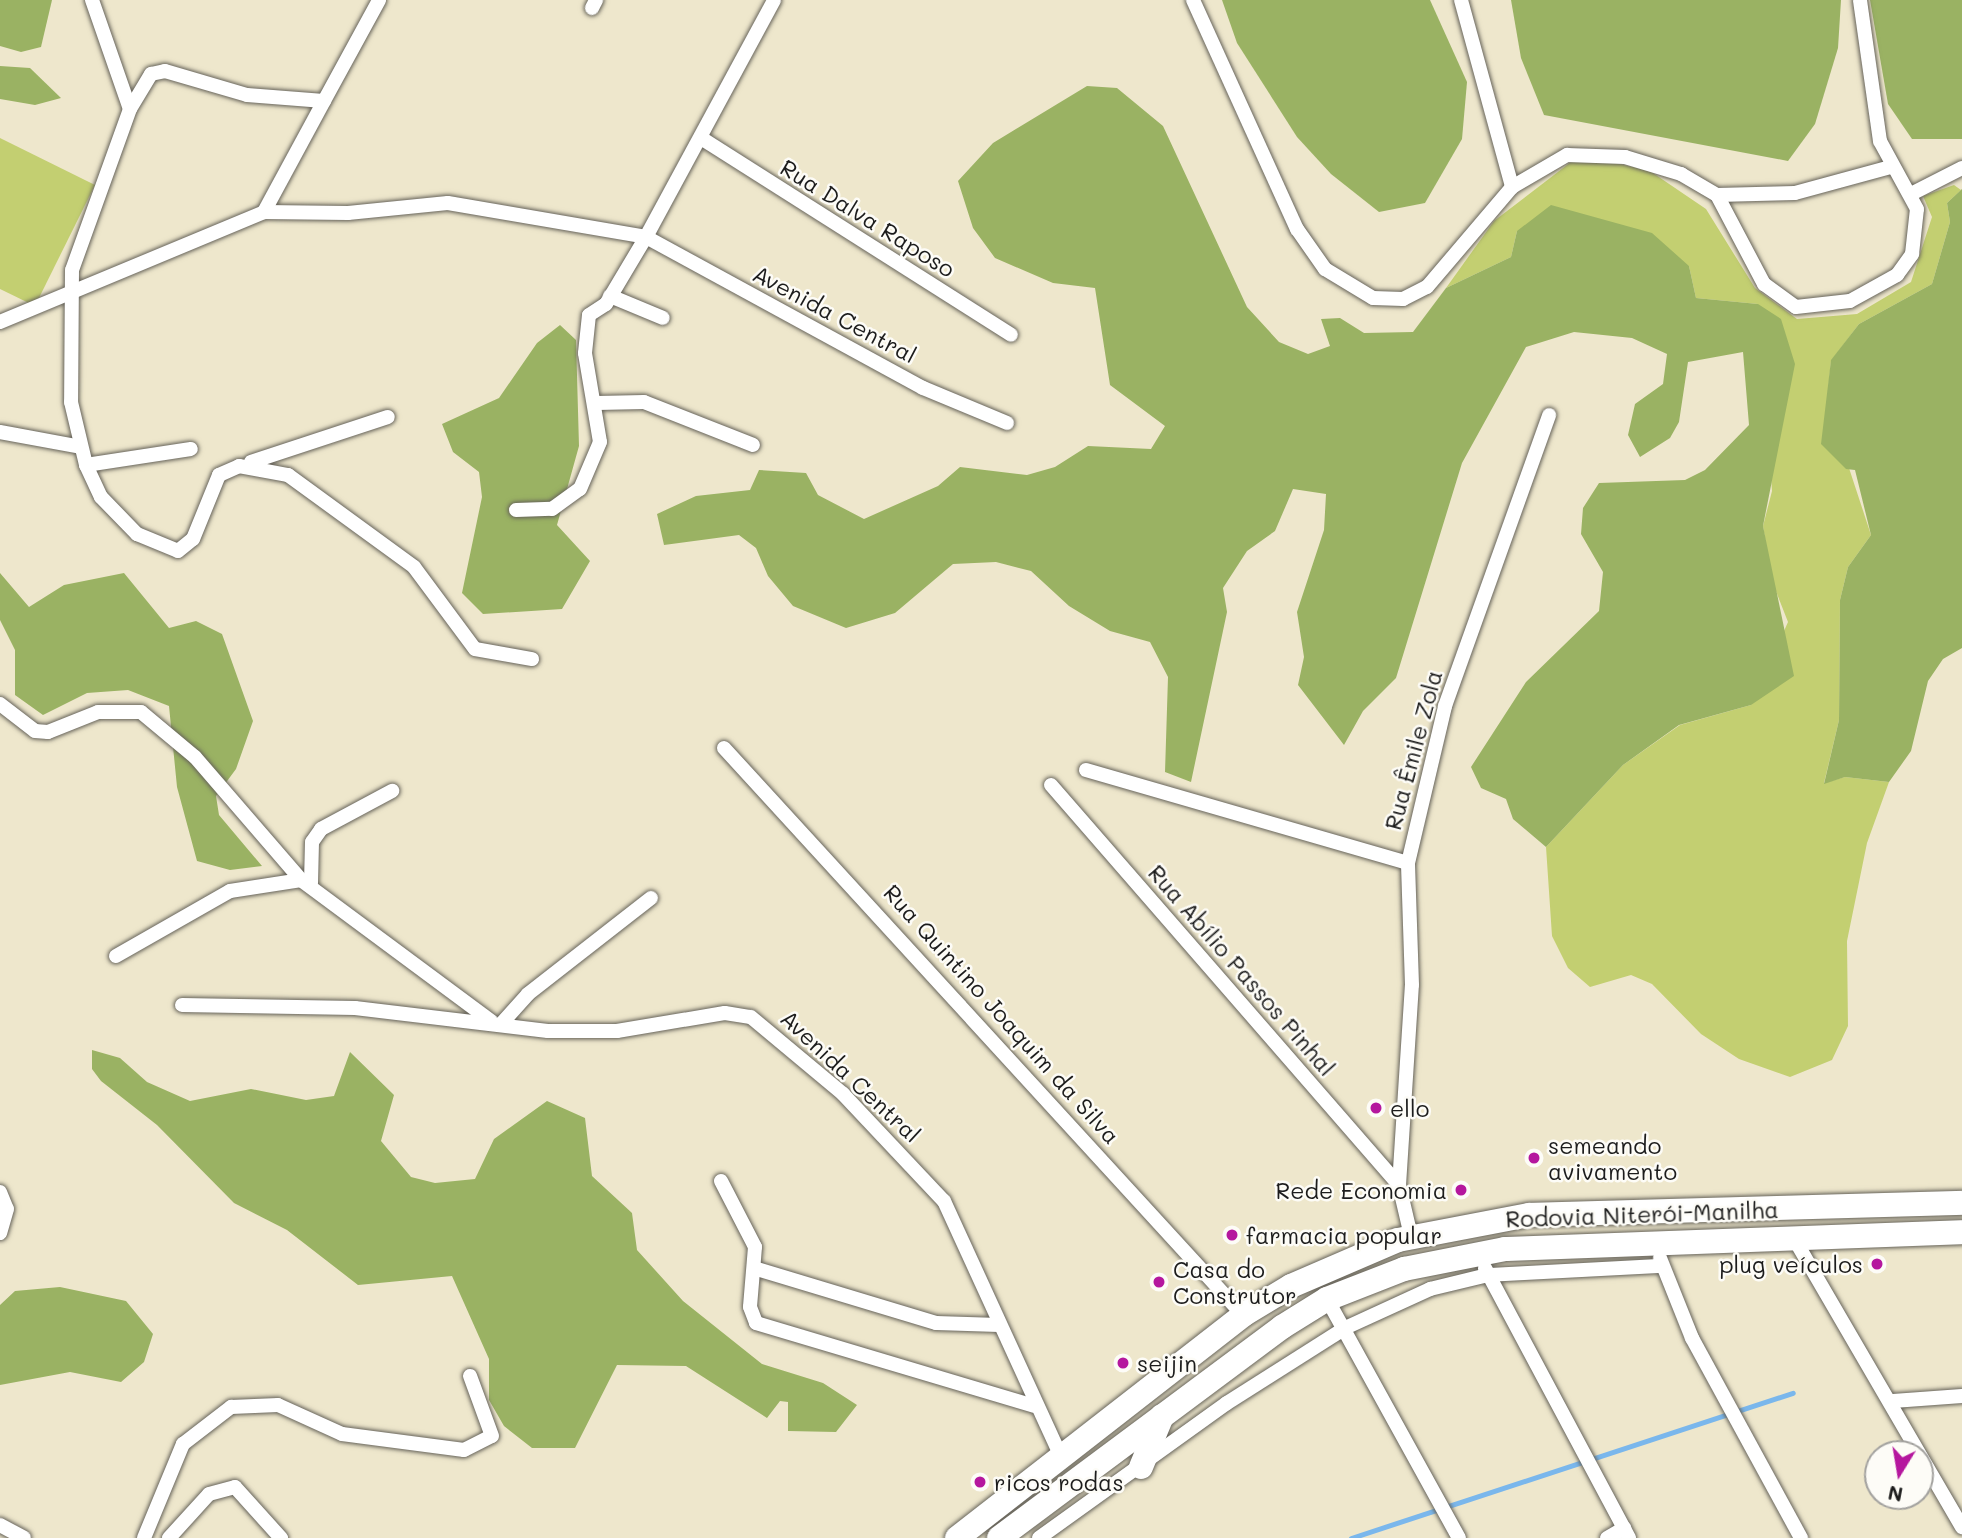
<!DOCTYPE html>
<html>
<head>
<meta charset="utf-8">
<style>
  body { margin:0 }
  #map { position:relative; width:1962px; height:1538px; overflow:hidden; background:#eee7cc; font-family:Mali,sans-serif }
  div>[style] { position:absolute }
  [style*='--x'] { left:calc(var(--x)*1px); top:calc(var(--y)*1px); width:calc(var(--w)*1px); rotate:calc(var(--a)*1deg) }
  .green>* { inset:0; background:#c3cf71 }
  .forest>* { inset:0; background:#9ab263 }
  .stream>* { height:5px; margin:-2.5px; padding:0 2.5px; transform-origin:2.5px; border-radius:2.5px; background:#7ab7ec }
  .roads { filter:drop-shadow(0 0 2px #66635a) drop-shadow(0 0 2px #66635a) }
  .street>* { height:14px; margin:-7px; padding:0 7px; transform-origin:7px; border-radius:7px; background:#fff }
  .highway>* { height:24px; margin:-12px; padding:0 12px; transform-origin:12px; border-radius:12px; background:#fff }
  .dots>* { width:19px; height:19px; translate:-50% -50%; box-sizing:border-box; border:4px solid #fdfcf7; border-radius:50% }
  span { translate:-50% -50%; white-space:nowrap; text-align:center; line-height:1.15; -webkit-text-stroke:5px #fdfcf7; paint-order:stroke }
  .street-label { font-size:23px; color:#1c1c1c }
  .poi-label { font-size:23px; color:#1c1c1c }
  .left { translate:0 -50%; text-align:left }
  .right { translate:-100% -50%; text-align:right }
  .north { position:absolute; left:1864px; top:1440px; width:70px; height:70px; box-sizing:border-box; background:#fdfcf7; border:2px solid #a3a29f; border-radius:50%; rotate:191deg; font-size:19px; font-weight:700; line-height:28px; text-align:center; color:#1c1c1c }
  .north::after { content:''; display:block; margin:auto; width:24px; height:32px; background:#b5179e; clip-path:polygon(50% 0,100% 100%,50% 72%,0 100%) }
</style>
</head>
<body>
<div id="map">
  <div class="green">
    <div style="clip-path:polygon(0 138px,95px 185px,35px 306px,0 289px)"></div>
    <div style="clip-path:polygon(1580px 155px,1650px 171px,1706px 209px,1755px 288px,1797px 319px,1857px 314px,1911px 282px,1932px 217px,1923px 196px,1954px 185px,1961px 190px,1947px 203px,1950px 222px,1932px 284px,1859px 324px,1831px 361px,1827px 401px,1871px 535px,1848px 567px,1840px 600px,1839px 720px,1824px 783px,1845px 777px,1889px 782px,1867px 843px,1847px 941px,1848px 1026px,1832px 1060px,1790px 1077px,1739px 1059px,1701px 1034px,1652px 984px,1631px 975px,1590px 987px,1568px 968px,1552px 936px,1546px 847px,1623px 765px,1680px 725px,1751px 705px,1788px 622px,1772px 581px,1763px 526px,1772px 491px,1758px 304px,1696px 298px,1689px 266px,1517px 231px,1511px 257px,1446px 288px,1494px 221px)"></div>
  </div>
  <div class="forest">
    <div style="clip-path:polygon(0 0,52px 0,41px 47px,21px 52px,0 46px)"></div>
    <div style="clip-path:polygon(1222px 0,1430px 0,1467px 82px,1462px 139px,1425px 203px,1379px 212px,1331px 174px,1297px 137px,1237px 43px)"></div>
    <div style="clip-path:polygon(1511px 0,1841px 0,1838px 48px,1815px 124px,1788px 161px,1544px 115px,1521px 58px)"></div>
    <div style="clip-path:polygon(1870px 0,1962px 0,1962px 139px,1912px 139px,1888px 104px)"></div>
    <div style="clip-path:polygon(0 66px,30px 68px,61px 98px,35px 105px,0 99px)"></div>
    <div style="clip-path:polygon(1087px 86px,1117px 88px,1163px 126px,1247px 307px,1279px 342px,1308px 354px,1330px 346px,1321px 319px,1340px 318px,1364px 333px,1413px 332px,1446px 288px,1511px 257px,1517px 231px,1551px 205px,1652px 233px,1689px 266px,1696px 298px,1758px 304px,1781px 319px,1795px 364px,1763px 526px,1794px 676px,1751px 705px,1679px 725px,1623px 765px,1546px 847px,1513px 819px,1506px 799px,1481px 788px,1471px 767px,1526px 682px,1599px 611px,1603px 572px,1581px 534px,1583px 508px,1599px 483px,1685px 480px,1705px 470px,1749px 425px,1743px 352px,1688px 362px,1679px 422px,1670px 438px,1640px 457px,1628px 435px,1635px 404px,1663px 384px,1667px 354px,1632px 338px,1574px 332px,1526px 347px,1462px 463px,1396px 678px,1363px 711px,1344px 745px,1298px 685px,1304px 657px,1297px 612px,1324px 530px,1326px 494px,1293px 489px,1275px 531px,1247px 551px,1223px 588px,1227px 612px,1191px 782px,1165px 772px,1168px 677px,1150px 642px,1110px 631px,1069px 606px,1031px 571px,996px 562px,953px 564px,895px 613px,846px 628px,793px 606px,768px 576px,756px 548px,739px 535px,664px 545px,657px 514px,696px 496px,750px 490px,759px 470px,806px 473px,818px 495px,864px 519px,938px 486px,960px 467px,1027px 475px,1055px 467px,1088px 446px,1151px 449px,1165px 426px,1110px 385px,1095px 288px,1053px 283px,995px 258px,973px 228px,958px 181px,993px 143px)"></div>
    <div style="clip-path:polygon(1962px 189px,1962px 648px,1943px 659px,1928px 681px,1911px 751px,1889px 782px,1845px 777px,1824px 784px,1839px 720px,1840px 600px,1848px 567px,1871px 535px,1855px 470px,1846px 469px,1821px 444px,1831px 360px,1859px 324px,1932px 284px,1950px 222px,1947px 203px)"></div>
    <div style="clip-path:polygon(560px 325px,576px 340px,579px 446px,557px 525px,590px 561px,562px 609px,483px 614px,462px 593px,482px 497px,479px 472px,453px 452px,442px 424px,499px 398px,537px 343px)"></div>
    <div style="clip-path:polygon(0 573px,29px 607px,64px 585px,124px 573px,169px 628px,196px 621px,222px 634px,253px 721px,236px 769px,216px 796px,219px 815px,262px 866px,230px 870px,197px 861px,177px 787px,169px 706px,128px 690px,87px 693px,43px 715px,15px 695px,15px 650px,0 620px)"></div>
    <div style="clip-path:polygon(92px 1050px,120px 1058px,147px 1082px,190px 1101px,251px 1089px,306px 1100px,334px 1096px,350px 1052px,394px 1095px,381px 1141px,411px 1177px,435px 1183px,475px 1179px,494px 1139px,547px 1101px,585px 1118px,592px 1176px,632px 1213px,637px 1250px,683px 1301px,762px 1364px,823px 1383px,857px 1405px,836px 1432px,788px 1431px,788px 1402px,780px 1401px,767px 1418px,686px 1366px,617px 1365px,575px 1448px,532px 1448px,504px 1426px,489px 1400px,489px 1359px,452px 1276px,358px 1285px,287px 1230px,234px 1203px,157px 1125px,101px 1081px,92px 1069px)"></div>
    <div style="clip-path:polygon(60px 1287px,126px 1301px,153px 1334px,144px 1362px,121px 1382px,70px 1372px,0 1385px,0 1305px,15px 1291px)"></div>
  </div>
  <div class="stream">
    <div style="--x:1351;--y:1538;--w:465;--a:-18.2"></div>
  </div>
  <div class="roads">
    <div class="street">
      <div style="--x:92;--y:0;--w:115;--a:70.8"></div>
      <div style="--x:130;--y:109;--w:41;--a:-59"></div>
      <div style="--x:151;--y:74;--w:14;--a:-12"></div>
      <div style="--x:165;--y:71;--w:85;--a:16.3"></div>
      <div style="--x:247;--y:95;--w:77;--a:4.5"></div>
      <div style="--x:324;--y:101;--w:115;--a:-61.4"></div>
      <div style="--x:1193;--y:0;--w:252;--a:65.6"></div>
      <div style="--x:1297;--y:229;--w:49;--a:55"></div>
      <div style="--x:1325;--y:269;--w:56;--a:31.1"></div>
      <div style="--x:1373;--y:298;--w:30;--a:2"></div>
      <div style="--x:1403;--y:299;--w:27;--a:-27"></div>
      <div style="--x:1427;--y:287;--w:131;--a:-49.6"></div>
      <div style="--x:1512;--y:187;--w:64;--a:-30.2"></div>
      <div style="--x:1567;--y:155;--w:58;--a:2"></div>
      <div style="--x:1625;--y:157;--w:59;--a:16.9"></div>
      <div style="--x:1681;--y:174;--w:42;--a:30.3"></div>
      <div style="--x:1717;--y:195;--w:78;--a:-1.5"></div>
      <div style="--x:1795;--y:193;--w:99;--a:-15.2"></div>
      <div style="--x:1461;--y:0;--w:194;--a:74.7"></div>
      <div style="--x:592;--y:8;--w:9;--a:-63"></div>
      <div style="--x:130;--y:109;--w:171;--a:109.8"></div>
      <div style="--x:72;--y:270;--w:132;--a:90.4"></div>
      <div style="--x:71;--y:402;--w:65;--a:76.6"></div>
      <div style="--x:86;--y:465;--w:35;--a:65"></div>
      <div style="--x:101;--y:497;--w:52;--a:45.8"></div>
      <div style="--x:137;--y:534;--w:44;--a:22.5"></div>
      <div style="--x:178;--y:551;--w:19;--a:-39"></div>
      <div style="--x:193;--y:539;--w:69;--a:-67.9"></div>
      <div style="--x:219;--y:475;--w:22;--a:-24"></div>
      <div style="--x:239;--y:466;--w:50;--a:10.4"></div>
      <div style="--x:288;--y:475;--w:156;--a:36.1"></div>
      <div style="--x:414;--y:567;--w:102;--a:53.4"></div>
      <div style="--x:475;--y:649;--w:58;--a:10"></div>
      <div style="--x:701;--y:138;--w:367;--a:32.4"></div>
      <div style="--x:1913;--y:193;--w:55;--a:-27"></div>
      <div style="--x:1717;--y:195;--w:101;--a:62.2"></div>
      <div style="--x:1764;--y:284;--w:39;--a:36"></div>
      <div style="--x:1796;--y:307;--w:54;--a:-6.3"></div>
      <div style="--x:1850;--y:301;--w:54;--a:-29"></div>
      <div style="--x:1897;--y:275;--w:26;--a:-54"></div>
      <div style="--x:1912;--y:254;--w:45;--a:-83.7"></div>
      <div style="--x:1917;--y:209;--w:77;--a:-118.6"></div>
      <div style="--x:1880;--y:141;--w:142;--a:-98.1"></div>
      <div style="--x:264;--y:212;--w:126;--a:-61.6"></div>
      <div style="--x:610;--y:296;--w:57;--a:22.5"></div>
      <div style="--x:0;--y:322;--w:286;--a:-22.6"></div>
      <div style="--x:264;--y:212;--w:84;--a:0.7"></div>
      <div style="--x:348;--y:213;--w:100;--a:-5.7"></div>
      <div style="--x:448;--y:203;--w:201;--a:9.7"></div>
      <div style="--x:646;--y:237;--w:315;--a:28.6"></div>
      <div style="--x:923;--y:388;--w:91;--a:22.6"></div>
      <div style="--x:597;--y:403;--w:47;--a:-1.2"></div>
      <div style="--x:644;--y:402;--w:117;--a:21.5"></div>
      <div style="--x:0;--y:432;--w:82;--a:10.5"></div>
      <div style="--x:251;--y:462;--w:144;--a:-18.2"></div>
      <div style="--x:86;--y:465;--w:106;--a:-8.7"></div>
      <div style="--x:516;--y:510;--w:36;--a:-2"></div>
      <div style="--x:552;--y:509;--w:34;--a:-36"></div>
      <div style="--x:580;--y:489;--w:51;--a:-66.9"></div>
      <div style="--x:600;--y:442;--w:90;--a:-99.6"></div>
      <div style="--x:585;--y:353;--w:38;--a:-84"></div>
      <div style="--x:589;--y:315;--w:20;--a:-33"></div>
      <div style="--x:606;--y:304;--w:78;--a:-59.2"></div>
      <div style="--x:646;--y:237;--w:269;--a:-61.6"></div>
      <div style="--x:0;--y:704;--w:44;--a:37.6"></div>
      <div style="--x:35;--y:731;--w:13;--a:4"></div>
      <div style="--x:48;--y:732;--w:54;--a:-21.8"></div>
      <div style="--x:98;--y:712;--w:43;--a:0"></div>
      <div style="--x:141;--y:712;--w:70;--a:39.8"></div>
      <div style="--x:195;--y:757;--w:162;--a:49.2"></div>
      <div style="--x:724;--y:748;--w:769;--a:47.53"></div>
      <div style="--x:1086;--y:770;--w:335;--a:16.1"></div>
      <div style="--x:1051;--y:785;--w:530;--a:48.98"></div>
      <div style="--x:311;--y:883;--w:41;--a:-88.6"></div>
      <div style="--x:312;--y:842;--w:16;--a:-55"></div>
      <div style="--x:321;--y:829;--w:81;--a:-28.2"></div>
      <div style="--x:116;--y:956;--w:131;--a:-29.7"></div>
      <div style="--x:230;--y:891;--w:72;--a:-8.8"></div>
      <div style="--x:301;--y:880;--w:237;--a:36.6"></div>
      <div style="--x:182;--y:1005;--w:173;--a:1"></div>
      <div style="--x:355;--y:1008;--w:194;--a:6.8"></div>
      <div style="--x:548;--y:1031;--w:69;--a:0"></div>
      <div style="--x:617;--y:1031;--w:109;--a:-9.5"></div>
      <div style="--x:725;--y:1013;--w:26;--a:9"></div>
      <div style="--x:751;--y:1017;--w:120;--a:39.9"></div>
      <div style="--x:843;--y:1094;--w:147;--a:46.7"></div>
      <div style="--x:944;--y:1201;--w:281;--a:65.4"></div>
      <div style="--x:502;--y:1023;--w:39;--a:-48"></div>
      <div style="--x:528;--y:994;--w:156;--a:-38"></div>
      <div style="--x:721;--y:1181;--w:74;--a:62.7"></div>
      <div style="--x:755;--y:1247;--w:60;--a:94.8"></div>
      <div style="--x:750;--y:1307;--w:17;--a:69"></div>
      <div style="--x:756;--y:1323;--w:290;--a:16.6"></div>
      <div style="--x:0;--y:1192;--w:18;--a:68"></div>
      <div style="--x:7;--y:1209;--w:25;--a:106"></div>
      <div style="--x:1792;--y:1235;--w:338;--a:59.8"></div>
      <div style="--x:1411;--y:1236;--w:52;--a:-103.2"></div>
      <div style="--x:1399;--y:1185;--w:200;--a:-86.3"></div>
      <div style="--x:1412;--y:985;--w:122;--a:-91.9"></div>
      <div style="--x:1408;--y:863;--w:161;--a:-76.7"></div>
      <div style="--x:1445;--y:706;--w:309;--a:-70.3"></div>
      <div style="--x:1660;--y:1258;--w:86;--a:68.2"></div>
      <div style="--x:1692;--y:1338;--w:228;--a:61.4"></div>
      <div style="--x:1485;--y:1268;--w:306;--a:61.9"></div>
      <div style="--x:757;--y:1269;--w:187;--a:16.8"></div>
      <div style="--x:936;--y:1323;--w:63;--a:1.8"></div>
      <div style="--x:1327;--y:1299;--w:273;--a:61.1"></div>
      <div style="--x:1893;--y:1401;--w:69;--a:-4.1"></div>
      <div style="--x:0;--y:1525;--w:27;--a:28"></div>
      <div style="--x:144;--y:1538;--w:102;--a:-67.5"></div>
      <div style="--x:183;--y:1444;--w:61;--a:-37.6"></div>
      <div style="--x:231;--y:1407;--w:47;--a:-2.4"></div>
      <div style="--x:278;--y:1405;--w:70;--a:24.4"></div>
      <div style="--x:342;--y:1434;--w:123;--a:7.5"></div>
      <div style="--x:464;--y:1450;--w:31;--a:-27"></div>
      <div style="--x:492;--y:1436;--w:64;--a:-110.1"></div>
      <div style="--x:169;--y:1538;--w:59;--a:-47.7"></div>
      <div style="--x:209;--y:1494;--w:27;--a:-15"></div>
      <div style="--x:235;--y:1487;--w:69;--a:48"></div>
      <div style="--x:1039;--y:1538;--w:231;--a:-35.7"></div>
      <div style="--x:1227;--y:1403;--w:140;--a:-32.4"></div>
      <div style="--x:1345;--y:1328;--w:94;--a:-24.6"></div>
      <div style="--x:1430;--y:1289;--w:60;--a:-13.6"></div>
      <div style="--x:1488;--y:1275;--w:173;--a:-3"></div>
      <div style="--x:1607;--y:1538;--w:20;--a:-30"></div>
    </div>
    <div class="highway">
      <div style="--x:1141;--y:1467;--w:55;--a:-67.6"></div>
      <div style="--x:957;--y:1538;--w:363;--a:-37.9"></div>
      <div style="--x:1243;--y:1315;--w:56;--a:-31.1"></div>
      <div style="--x:1291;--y:1286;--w:116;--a:-23.3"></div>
      <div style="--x:1398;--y:1240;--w:133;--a:-10.8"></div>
      <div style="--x:1529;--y:1215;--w:433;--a:-1.6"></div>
      <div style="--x:999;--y:1538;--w:353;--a:-36.7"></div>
      <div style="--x:1282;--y:1327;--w:53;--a:-31.9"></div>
      <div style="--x:1327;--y:1299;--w:83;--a:-21.3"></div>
      <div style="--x:1404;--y:1269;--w:103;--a:-11.2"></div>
      <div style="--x:1505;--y:1249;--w:457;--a:-2.1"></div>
    </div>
  </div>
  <div class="dots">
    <div style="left:1376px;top:1108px;background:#b5179e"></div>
    <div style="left:1534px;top:1158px;background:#b5179e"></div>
    <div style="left:1461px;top:1190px;background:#b5179e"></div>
    <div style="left:1232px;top:1235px;background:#b5179e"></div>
    <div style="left:1877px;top:1264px;background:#b5179e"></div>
    <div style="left:1159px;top:1282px;background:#b5179e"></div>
    <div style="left:1123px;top:1363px;background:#b5179e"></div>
    <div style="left:980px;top:1482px;background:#b5179e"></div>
  </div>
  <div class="street-label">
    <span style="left:868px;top:218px;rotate:32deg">Rua Dalva Raposo</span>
    <span style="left:835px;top:314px;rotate:28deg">Avenida Central</span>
    <span style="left:1413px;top:750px;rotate:-75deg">Rua Êmile Zola</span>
    <span style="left:1242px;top:970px;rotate:49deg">Rua Abílio Passos Pinhal</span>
    <span style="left:1002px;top:1014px;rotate:48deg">Rua Quintino Joaquim da Silva</span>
    <span style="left:851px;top:1076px;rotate:43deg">Avenida Central</span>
    <span style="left:1642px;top:1214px;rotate:-2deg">Rodovia Niterói-Manilha</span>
  </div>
  <div class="poi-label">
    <span class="left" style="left:1390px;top:1108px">ello</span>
    <span class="left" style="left:1548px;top:1158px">semeando<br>avivamento</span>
    <span class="right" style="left:1447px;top:1190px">Rede Economia</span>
    <span class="left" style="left:1246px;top:1235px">farmacia popular</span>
    <span class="right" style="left:1863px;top:1264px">plug veículos</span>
    <span class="left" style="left:1173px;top:1282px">Casa do<br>Construtor</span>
    <span class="left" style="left:1137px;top:1363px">seijin</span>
    <span class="left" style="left:994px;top:1482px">ricos rodas</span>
  </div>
  <div class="north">N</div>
</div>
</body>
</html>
